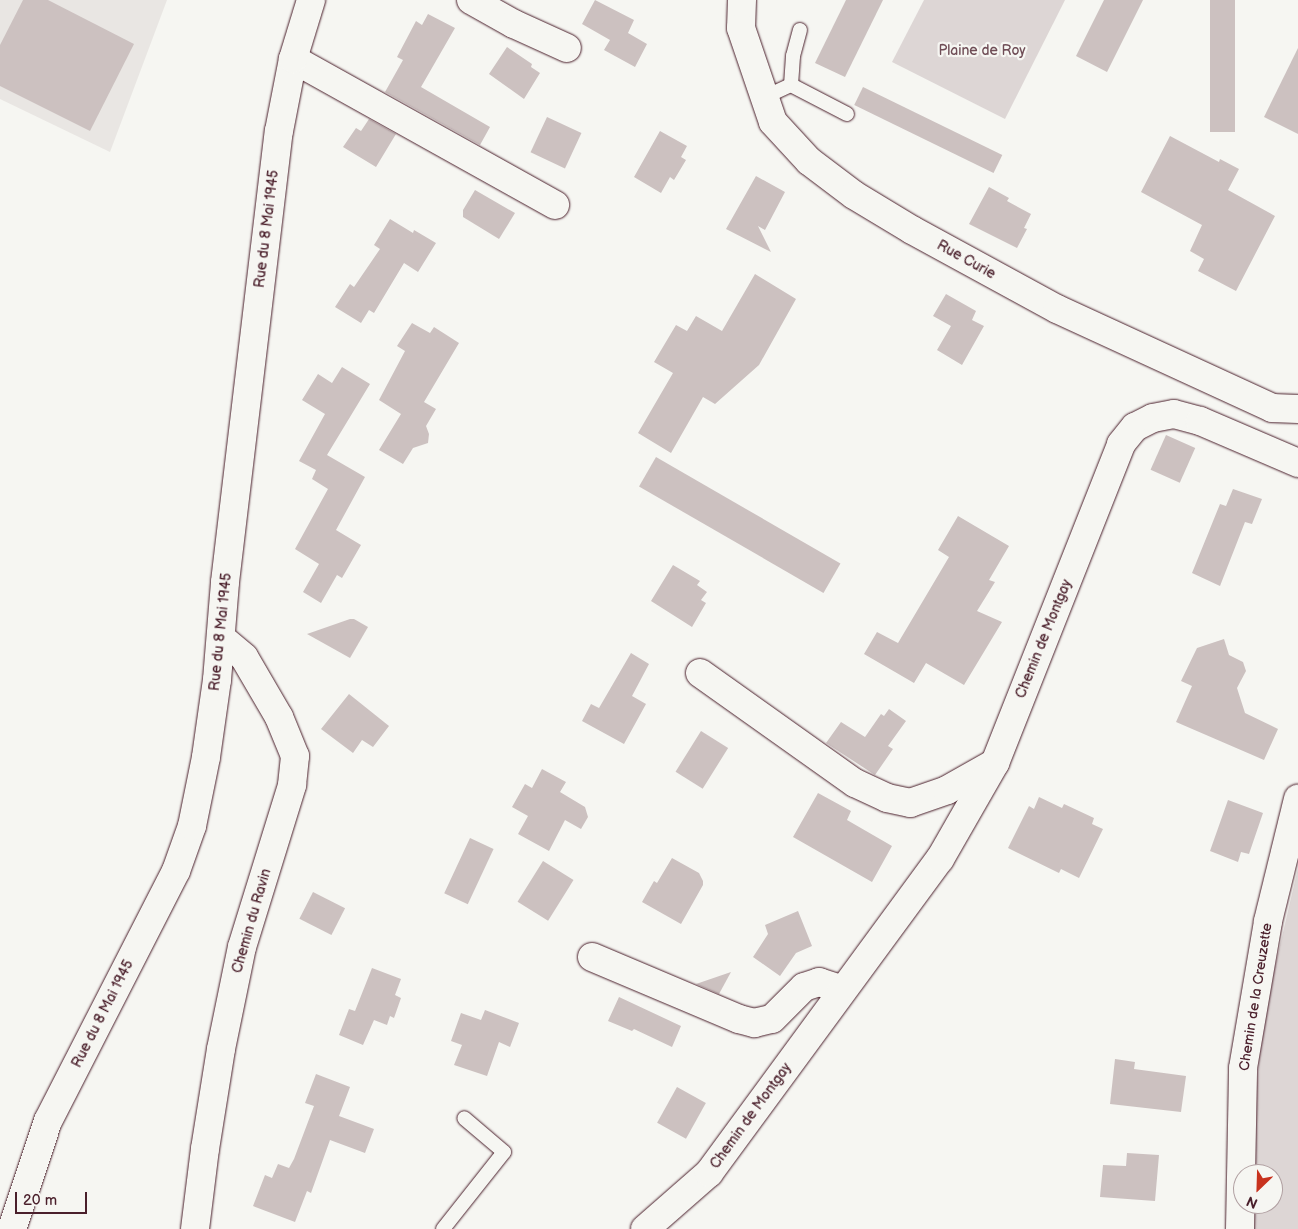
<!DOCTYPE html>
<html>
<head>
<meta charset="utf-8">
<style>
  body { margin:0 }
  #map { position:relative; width:1298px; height:1229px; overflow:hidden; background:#f6f6f2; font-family:"Balsamiq Sans",sans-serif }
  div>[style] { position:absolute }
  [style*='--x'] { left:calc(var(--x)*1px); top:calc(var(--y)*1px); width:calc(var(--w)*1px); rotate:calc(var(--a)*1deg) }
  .built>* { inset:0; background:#e9e6e3 }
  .green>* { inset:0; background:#ddd6d5 }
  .building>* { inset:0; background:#ccc1c0; transform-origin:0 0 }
  .roads { filter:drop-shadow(0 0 1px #4a1f2b) drop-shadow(0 0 1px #4a1f2b) }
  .lane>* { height:14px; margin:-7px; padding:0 7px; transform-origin:7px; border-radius:7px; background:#f6f6f2 }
  .street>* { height:28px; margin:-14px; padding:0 14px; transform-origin:14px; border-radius:14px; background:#f6f6f2 }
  span { translate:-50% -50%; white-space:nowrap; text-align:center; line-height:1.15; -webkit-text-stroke:4.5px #f6f6f2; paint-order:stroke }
  .park-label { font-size:14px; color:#6f4d56 }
  .street-label { font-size:14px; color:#4a1f2b }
  .north { position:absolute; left:1233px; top:1164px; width:50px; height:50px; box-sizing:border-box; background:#f6f6f2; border:1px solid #b1a0a2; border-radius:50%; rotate:204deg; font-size:14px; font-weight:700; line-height:20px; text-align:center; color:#4a1f2b }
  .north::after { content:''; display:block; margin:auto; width:18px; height:22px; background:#c8321e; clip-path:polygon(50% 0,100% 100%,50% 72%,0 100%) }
  .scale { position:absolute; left:15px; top:1192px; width:72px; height:22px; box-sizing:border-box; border:2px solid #4a1f2b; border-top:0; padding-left:6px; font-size:15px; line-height:18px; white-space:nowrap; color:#4a1f2b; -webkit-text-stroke:4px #f6f6f2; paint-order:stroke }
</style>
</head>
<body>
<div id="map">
  <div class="built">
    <div style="clip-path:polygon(0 0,167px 0,110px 152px,0 99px)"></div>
  </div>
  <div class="green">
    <div style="clip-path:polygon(924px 0,1065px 0,1005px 119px,892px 62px)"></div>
    <div style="clip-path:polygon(1298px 868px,1298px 1229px,1253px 1229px,1252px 1204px,1273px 1204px,1273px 1174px,1251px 1174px,1261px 1027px)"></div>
  </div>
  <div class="building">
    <div style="clip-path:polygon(23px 0,48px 0,134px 44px,90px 131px,0 86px,0 45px)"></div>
    <div style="clip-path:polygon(595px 0,634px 20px,628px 33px,647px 44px,635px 67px,604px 50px,610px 40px,582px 24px)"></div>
    <div style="clip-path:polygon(846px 0,883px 0,845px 77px,815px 63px)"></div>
    <div style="clip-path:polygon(1104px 0,1143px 0,1107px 72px,1076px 56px)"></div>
    <div style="left:1210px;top:0;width:25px;height:132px"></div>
    <div style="clip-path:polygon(428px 14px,455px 28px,421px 87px,490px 127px,480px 145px,385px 92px,403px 60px,397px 57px,416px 21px,422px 25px)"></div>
    <div style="clip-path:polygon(507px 47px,532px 64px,531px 67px,540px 73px,524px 99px,489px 74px)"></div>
    <div style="clip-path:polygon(1298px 48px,1298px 134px,1264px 117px)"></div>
    <div style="left:863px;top:87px;width:155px;height:20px;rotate:26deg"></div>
    <div style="left:547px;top:117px;width:38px;height:39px;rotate:25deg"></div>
    <div style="clip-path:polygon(369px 119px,396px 134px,376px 167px,343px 147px,356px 128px,361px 131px)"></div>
    <div style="clip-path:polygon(660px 131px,687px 146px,681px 157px,686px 160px,674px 180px,670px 177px,661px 193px,634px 177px)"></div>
    <div style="clip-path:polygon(1170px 136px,1219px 162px,1220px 159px,1239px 169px,1228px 190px,1275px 216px,1236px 291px,1198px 271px,1204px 259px,1190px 251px,1202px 225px,1141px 192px)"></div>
    <div style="clip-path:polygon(756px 176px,785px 192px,765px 230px,758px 226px,771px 252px,726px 229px)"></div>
    <div style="clip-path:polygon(989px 187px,1009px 198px,1007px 201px,1031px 214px,1024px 228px,1027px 229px,1017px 248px,969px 224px)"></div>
    <div style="clip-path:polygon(475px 190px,515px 213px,499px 239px,463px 217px,463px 210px)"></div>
    <div style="clip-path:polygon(390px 219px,413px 233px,414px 230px,436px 243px,418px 272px,404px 263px,374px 313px,369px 310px,361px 323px,335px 307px,350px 284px,354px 287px,380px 249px,374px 245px)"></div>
    <div style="clip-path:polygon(755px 274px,796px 299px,759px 365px,715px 404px,703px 397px,671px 453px,638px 433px,673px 373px,654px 362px,676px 325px,687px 331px,696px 316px,722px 331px)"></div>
    <div style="clip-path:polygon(946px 294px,976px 311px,972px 320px,984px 326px,962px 365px,937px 350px,951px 326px,933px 316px)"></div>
    <div style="clip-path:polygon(412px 323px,430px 333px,434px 327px,459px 343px,424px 402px,436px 409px,426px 426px,429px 434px,428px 443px,413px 448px,403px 464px,379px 450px,401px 414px,379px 400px,405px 351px,397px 346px)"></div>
    <div style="clip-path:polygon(342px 367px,370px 384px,327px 455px,365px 477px,336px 530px,361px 545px,342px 578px,337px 575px,321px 603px,303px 592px,319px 564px,295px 549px,328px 489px,312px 479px,316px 470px,299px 461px,325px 414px,302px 400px,318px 374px,332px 383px)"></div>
    <div style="left:1166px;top:435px;width:32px;height:38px;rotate:24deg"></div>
    <div style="left:656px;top:457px;width:213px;height:34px;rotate:30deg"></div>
    <div style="clip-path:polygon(1233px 489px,1262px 499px,1252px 524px,1245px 522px,1220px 586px,1192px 573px,1220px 504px,1226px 506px)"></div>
    <div style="clip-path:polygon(958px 516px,1009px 546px,989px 580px,995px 582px,977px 611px,1002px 622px,964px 685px,926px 663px,914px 683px,864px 654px,877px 632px,898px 643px,949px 557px,938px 550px)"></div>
    <div style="clip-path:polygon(673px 565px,700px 581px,697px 585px,707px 592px,701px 600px,706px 603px,692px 627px,651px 601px)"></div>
    <div style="clip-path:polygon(350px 619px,354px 619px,368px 627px,350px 658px,307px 634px)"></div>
    <div style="clip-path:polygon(1224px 639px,1229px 655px,1243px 662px,1246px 671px,1237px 688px,1245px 713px,1278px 729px,1264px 760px,1176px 722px,1192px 686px,1181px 681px,1197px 648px)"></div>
    <div style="clip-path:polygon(631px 653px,649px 664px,632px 696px,646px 704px,624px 744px,582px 721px,591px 704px,599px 708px)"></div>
    <div style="clip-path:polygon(349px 694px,389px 726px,373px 747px,362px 740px,353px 753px,321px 729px)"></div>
    <div style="clip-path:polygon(889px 709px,906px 721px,888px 746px,893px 749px,875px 775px,826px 743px,841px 722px,865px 737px,881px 714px,884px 716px)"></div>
    <div style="left:701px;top:731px;width:32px;height:48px;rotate:32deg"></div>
    <div style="clip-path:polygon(542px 769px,566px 782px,560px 792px,585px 807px,588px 817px,581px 829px,565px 820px,549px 851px,518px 834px,528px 816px,512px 807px,525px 784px,532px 788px)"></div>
    <div style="clip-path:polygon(818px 793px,851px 811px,847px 820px,892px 846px,872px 882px,793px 837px)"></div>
    <div style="clip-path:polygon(1039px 797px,1062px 808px,1064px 804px,1094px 818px,1092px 824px,1103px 829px,1079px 878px,1061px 869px,1059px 873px,1008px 848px,1029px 806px,1034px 809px)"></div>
    <div style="clip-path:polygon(1228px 800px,1263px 813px,1249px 854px,1241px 852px,1238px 862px,1210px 851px)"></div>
    <div style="left:470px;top:838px;width:26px;height:61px;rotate:25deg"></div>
    <div style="clip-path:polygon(672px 858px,699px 873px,703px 881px,703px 885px,681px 924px,642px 902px,654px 881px,657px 883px)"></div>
    <div style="left:543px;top:861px;width:36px;height:48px;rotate:32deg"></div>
    <div style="left:313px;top:892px;width:36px;height:30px;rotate:27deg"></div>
    <div style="clip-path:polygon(798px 911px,812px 946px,796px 953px,780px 976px,753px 957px,768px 934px,765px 925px)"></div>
    <div style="clip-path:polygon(372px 968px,401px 979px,395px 995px,401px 998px,394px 1018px,390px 1016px,387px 1025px,374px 1020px,363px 1045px,339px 1035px,349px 1009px,355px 1011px)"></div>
    <div style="clip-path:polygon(731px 972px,719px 994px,696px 984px)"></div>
    <div style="clip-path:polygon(619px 997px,681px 1026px,672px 1047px,634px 1029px,632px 1031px,608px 1021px)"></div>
    <div style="clip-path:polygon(485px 1010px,519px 1023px,510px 1047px,499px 1042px,487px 1076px,454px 1065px,462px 1045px,451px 1041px,461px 1013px,481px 1020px)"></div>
    <div style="clip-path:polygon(1115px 1059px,1135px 1062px,1134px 1069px,1186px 1076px,1181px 1112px,1110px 1104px)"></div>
    <div style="clip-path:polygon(316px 1074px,350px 1087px,339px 1116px,374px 1129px,365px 1153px,330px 1140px,311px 1193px,307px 1191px,295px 1222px,253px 1206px,265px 1175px,272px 1178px,278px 1164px,289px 1168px,294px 1159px,314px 1106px,305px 1103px)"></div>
    <div style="left:677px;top:1087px;width:33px;height:41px;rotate:29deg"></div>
    <div style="clip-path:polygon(1127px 1153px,1159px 1155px,1155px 1201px,1100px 1197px,1103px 1165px,1126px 1166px)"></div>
  </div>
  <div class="roads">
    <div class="lane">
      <div style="--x:791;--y:85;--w:29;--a:-86"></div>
      <div style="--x:793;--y:56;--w:27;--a:-75"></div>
      <div style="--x:765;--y:97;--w:29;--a:-25"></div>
      <div style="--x:791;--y:85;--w:63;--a:27.4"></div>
      <div style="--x:443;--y:1229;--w:98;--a:-51.6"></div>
      <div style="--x:504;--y:1152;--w:52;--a:-139.6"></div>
    </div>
    <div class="street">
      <div style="--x:471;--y:0;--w:49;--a:29.2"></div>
      <div style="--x:514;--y:24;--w:58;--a:24.4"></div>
      <div style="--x:742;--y:0;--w:28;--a:92"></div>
      <div style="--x:741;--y:28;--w:99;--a:71.2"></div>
      <div style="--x:773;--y:122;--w:53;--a:47.3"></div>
      <div style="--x:809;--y:161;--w:56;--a:37.1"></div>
      <div style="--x:854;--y:195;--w:68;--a:31.1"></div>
      <div style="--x:912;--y:230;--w:165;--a:28.6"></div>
      <div style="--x:1057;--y:309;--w:237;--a:24.7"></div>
      <div style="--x:1272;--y:408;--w:26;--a:2"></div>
      <div style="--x:293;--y:59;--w:300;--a:29.1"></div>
      <div style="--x:700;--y:673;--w:190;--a:35.4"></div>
      <div style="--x:855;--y:783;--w:35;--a:25"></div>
      <div style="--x:887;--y:798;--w:24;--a:12"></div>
      <div style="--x:910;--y:803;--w:39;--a:-19"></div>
      <div style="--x:947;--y:790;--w:55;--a:-29.4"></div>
      <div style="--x:592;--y:957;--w:160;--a:22.9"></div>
      <div style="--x:739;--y:1019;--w:16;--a:15"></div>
      <div style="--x:754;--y:1023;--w:18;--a:-13"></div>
      <div style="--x:772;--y:1019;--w:45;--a:-45"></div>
      <div style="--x:804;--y:987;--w:16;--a:-18"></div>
      <div style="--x:819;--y:982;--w:25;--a:18"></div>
      <div style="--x:12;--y:1229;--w:114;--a:-71.6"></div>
      <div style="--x:48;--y:1121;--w:281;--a:-62.9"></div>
      <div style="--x:176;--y:871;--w:48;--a:-70.4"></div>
      <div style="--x:192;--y:826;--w:70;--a:-78.5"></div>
      <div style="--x:206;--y:757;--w:78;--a:-81.9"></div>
      <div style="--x:217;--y:680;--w:98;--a:-85.3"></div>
      <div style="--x:225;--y:582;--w:454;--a:-83.2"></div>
      <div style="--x:279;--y:131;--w:73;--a:-79"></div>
      <div style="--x:293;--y:59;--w:62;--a:-73"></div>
      <div style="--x:195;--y:1229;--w:81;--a:-82.9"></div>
      <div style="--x:205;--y:1149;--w:101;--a:-80.9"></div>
      <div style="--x:221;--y:1049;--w:104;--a:-78.4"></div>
      <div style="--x:242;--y:947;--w:170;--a:-72.8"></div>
      <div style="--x:292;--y:785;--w:29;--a:-84"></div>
      <div style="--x:295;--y:756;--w:42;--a:-112.3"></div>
      <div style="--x:279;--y:717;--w:69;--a:-120.3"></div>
      <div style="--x:244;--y:657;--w:30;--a:-140"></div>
      <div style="--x:645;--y:1229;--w:85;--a:-41.2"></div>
      <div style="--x:709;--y:1173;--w:390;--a:-53.7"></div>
      <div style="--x:940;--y:859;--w:111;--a:-60.2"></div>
      <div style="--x:995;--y:763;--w:343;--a:-68.4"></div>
      <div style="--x:1121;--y:444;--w:22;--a:-51"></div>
      <div style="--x:1135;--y:427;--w:20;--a:-27"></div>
      <div style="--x:1153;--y:418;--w:21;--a:-11"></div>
      <div style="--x:1174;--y:414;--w:27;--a:15"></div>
      <div style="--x:1200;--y:421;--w:107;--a:23.2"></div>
      <div style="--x:1240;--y:1229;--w:161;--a:-88.9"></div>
      <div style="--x:1243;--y:1068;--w:149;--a:-80.3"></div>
      <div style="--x:1268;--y:921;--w:126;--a:-76.2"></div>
    </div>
  </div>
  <div class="park-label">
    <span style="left:982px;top:51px">Plaine de Roy</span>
  </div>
  <div class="street-label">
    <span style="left:267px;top:229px;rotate:-83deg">Rue du 8 Mai 1945</span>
    <span style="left:966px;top:260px;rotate:29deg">Rue Curie</span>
    <span style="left:221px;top:632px;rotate:-84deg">Rue du 8 Mai 1945</span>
    <span style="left:1044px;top:639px;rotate:-68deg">Chemin de Montgay</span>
    <span style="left:252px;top:921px;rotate:-74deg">Chemin du Ravin</span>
    <span style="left:1256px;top:997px;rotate:-81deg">Chemin de la Creuzette</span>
    <span style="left:103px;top:1014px;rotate:-63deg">Rue du 8 Mai 1945</span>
    <span style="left:751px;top:1116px;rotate:-54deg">Chemin de Montgay</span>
  </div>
  <div class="north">N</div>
  <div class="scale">20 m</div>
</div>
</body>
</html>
